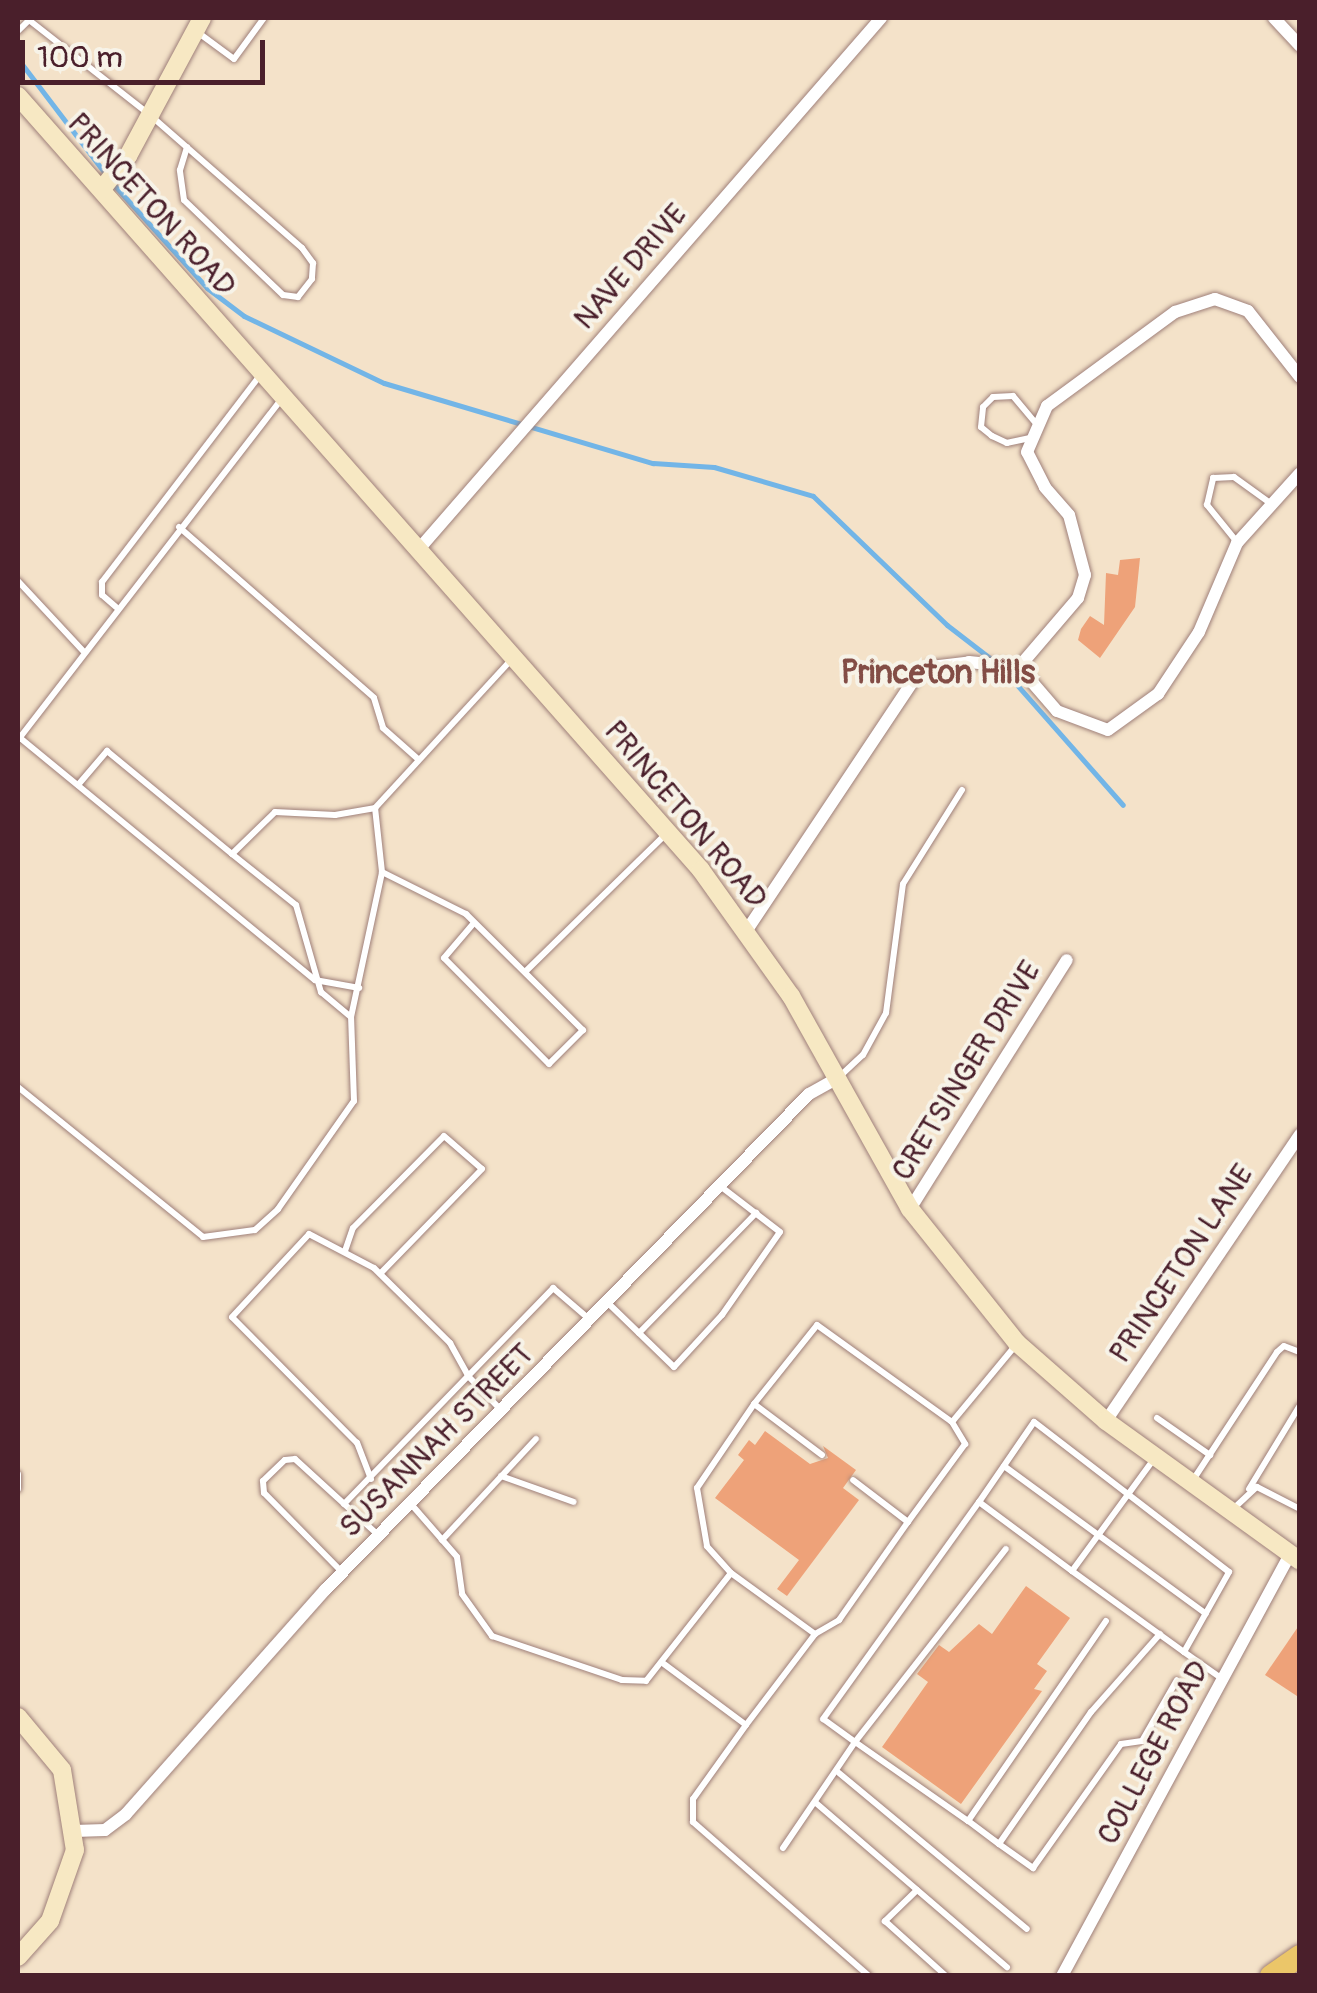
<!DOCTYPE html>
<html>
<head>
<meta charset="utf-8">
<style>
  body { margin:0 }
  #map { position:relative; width:1317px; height:1993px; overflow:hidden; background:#f4e2c9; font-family:Pangolin,sans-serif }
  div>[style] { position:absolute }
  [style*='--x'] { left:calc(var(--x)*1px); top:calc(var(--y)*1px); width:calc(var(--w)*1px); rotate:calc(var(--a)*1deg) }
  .stream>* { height:5px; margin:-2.5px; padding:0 2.5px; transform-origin:2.5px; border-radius:2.5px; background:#72b5e7 }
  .building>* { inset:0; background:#eea279 }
  .roads { filter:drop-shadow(0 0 2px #9f807a) drop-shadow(0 0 2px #9f807a) }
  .lane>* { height:6px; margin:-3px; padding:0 3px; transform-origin:3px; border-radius:3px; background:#fff }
  .street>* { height:12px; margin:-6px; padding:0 6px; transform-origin:6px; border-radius:6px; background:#fff }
  .secondary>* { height:18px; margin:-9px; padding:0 9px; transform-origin:9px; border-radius:9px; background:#f7e8c3 }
  .highway>* { height:22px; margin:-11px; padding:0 11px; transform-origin:11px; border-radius:11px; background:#ebc669 }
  span { translate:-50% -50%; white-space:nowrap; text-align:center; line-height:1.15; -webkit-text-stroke:8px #f7f3e8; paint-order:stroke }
  .street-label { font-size:30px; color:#4a1f2b }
  .neighbourhood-label { font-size:32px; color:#834d46; font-weight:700 }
  .frame { position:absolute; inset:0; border:20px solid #4a1f2b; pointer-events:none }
  .scale { position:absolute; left:20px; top:40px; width:245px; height:45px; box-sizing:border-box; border:5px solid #4a1f2b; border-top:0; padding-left:12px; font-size:30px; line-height:35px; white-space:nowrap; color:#4a1f2b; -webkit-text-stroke:8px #f7f3e8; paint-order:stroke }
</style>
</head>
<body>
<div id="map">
  <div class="stream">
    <div style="--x:18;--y:59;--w:147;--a:52.7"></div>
    <div style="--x:114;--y:185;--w:139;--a:47.9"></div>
    <div style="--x:207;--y:288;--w:46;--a:37.1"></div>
    <div style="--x:244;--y:316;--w:155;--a:25.6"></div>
    <div style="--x:384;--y:383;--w:281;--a:16.6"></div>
    <div style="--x:653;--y:463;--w:61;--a:3.8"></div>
    <div style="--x:714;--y:467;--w:103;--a:16.3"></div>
    <div style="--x:813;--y:496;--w:186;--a:43.9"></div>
    <div style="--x:947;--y:625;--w:61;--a:37.6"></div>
    <div style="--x:1003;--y:669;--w:181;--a:48.6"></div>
  </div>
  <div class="building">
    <div style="clip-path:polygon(1140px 558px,1135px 607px,1100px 658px,1078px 640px,1081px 629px,1090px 616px,1104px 625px,1106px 573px,1118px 575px,1120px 560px)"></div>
    <div style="clip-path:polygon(765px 1431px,810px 1464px,828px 1458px,823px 1446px,856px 1470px,843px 1488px,859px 1500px,787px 1596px,777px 1589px,799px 1560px,715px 1498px,744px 1460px,738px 1455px,749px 1440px,755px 1445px)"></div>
    <div style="clip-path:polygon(1026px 1586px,1070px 1618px,1037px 1664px,1047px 1671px,1034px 1689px,1042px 1691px,961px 1804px,882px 1747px,928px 1682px,917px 1674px,939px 1645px,949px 1652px,979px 1624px,992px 1634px)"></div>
    <div style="clip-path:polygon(1300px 1624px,1300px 1698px,1265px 1675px)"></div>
  </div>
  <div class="roads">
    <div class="lane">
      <div style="--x:29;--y:20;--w:154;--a:38.1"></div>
      <div style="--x:150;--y:115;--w:202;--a:41.2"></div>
      <div style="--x:302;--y:248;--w:19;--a:54"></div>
      <div style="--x:313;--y:263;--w:16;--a:94"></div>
      <div style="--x:312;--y:279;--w:23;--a:128"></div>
      <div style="--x:298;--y:297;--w:15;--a:-172"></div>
      <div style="--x:283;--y:295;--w:137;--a:-136.2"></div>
      <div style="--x:184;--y:200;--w:30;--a:-98"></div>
      <div style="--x:180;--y:170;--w:24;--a:-73"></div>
      <div style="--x:18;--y:31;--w:18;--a:-45"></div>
      <div style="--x:196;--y:31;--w:47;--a:36.4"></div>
      <div style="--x:234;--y:59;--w:51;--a:-53.8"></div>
      <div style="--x:1030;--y:438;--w:24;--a:168"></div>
      <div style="--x:1007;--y:443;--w:17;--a:-155"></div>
      <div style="--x:992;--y:436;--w:14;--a:-141"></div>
      <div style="--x:981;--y:427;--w:20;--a:-84"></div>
      <div style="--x:983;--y:407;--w:14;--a:-45"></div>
      <div style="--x:993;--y:397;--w:20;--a:-3"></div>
      <div style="--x:1013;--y:396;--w:35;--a:50"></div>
      <div style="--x:179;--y:527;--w:259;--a:41.2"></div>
      <div style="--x:374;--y:698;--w:31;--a:73"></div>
      <div style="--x:383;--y:728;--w:47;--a:41.5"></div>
      <div style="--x:1237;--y:542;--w:48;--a:-129"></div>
      <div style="--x:1207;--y:505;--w:28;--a:-77"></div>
      <div style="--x:1213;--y:478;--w:21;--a:-3"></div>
      <div style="--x:1234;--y:477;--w:44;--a:35.8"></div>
      <div style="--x:18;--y:581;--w:96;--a:47.1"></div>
      <div style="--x:116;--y:607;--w:18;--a:-139"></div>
      <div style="--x:102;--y:595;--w:13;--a:-90"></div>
      <div style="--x:102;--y:582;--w:262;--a:-52.6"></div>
      <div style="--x:19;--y:737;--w:383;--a:39.4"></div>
      <div style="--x:315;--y:980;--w:45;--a:10.3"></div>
      <div style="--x:18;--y:740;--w:433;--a:-52.3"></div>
      <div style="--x:78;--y:785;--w:45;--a:-49.5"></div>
      <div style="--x:107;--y:751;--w:162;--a:39.5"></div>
      <div style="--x:232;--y:854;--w:60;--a:-44.3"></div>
      <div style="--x:275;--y:812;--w:60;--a:2.9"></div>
      <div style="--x:335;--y:815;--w:41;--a:-9.9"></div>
      <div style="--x:375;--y:808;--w:201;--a:-47.4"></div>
      <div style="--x:232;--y:854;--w:82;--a:38.6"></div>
      <div style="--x:296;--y:905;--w:91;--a:74"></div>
      <div style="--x:321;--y:992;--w:39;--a:40"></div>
      <div style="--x:382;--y:872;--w:94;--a:26.6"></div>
      <div style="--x:466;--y:914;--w:165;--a:44.8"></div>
      <div style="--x:583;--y:1030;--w:48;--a:135"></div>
      <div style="--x:549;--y:1064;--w:149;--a:-134.7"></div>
      <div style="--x:444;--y:958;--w:45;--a:-49.5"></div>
      <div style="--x:525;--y:972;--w:199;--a:-44.4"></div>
      <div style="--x:838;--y:1078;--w:34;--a:-43"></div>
      <div style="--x:863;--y:1055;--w:48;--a:-61.3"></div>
      <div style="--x:886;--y:1013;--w:130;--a:-82.5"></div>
      <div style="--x:903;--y:884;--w:111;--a:-57.9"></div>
      <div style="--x:18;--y:1087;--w:238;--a:39"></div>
      <div style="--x:203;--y:1237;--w:52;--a:-7.7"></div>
      <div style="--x:255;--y:1230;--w:31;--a:-42"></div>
      <div style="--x:278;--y:1209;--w:132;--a:-54.9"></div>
      <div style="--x:354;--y:1101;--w:84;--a:-92"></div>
      <div style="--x:351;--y:1017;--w:148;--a:-77.9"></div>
      <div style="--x:382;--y:872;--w:64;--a:-96.2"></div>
      <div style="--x:345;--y:1251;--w:24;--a:-71"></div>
      <div style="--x:353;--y:1228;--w:129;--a:-45.3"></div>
      <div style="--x:444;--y:1136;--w:50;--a:41"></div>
      <div style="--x:482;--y:1169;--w:146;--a:134.2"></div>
      <div style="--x:608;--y:1303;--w:92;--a:44.1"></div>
      <div style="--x:674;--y:1367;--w:71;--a:-47.3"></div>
      <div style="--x:722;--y:1315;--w:101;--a:-55.1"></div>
      <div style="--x:780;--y:1232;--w:76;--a:-142.5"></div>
      <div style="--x:639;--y:1333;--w:168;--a:-45.7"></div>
      <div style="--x:1157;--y:1418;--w:65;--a:34.9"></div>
      <div style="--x:952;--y:1422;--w:99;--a:-50.3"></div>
      <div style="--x:822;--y:1455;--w:85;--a:-143.1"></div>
      <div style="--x:754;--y:1404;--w:101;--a:-51.4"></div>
      <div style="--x:817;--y:1325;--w:166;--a:35.7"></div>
      <div style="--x:952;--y:1422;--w:26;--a:59"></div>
      <div style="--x:965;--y:1444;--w:97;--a:126.2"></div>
      <div style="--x:908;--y:1522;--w:69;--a:-142.6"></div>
      <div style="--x:1004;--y:1466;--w:250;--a:36.2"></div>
      <div style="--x:18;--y:1474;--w:15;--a:90"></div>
      <div style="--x:501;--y:1476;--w:77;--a:19.6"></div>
      <div style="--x:371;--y:1479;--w:39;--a:-111"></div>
      <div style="--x:357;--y:1443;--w:177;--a:-134.8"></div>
      <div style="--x:232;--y:1317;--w:113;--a:-47.1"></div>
      <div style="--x:309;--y:1234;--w:73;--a:27.6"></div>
      <div style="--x:374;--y:1268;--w:107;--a:44.6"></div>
      <div style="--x:450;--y:1343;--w:38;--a:61"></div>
      <div style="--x:468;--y:1376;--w:49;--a:45.8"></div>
      <div style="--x:1193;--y:1480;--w:153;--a:-56.7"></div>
      <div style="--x:1277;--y:1352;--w:9;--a:-41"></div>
      <div style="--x:1284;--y:1346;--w:17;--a:21"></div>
      <div style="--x:1249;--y:1489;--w:98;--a:-58.7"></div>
      <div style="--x:344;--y:1504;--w:301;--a:-45.9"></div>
      <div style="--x:553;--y:1288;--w:48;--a:40.7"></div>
      <div style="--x:411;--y:1504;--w:70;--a:49"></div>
      <div style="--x:457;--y:1557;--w:37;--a:82"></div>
      <div style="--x:462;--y:1594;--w:52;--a:54.5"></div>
      <div style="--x:492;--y:1636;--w:137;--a:18.7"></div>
      <div style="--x:622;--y:1680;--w:24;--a:2"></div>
      <div style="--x:646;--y:1681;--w:137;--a:-51.8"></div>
      <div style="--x:731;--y:1573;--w:36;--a:-132"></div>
      <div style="--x:707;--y:1546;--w:59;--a:-99.8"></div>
      <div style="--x:697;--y:1488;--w:102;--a:-55.8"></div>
      <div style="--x:1232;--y:1510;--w:34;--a:-43"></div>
      <div style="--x:1257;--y:1487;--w:48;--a:27.1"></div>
      <div style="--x:442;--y:1540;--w:138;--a:-47.1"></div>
      <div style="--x:1072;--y:1571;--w:139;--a:-53.8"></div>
      <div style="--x:342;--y:1572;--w:111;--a:-134.6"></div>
      <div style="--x:264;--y:1493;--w:12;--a:-95"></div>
      <div style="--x:263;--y:1481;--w:30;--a:-44"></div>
      <div style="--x:285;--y:1460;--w:10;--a:-6"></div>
      <div style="--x:295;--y:1459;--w:111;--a:42.4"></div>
      <div style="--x:731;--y:1573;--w:104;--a:36"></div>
      <div style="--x:1160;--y:1634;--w:104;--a:131.5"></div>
      <div style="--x:1091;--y:1712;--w:161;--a:124.9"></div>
      <div style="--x:999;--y:1844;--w:42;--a:35.2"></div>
      <div style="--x:1033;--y:1868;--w:152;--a:-54.6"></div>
      <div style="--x:1121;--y:1744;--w:21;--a:-8"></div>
      <div style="--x:1142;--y:1741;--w:70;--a:-60.2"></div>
      <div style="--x:1184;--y:1652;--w:92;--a:-60.6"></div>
      <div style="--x:1229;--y:1572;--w:246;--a:-142.4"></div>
      <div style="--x:1034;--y:1422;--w:97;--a:124.5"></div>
      <div style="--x:979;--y:1502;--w:116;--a:36.6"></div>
      <div style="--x:1072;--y:1571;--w:138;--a:35.9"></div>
      <div style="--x:1184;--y:1652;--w:45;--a:35.1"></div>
      <div style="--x:664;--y:1664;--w:102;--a:36.6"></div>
      <div style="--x:746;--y:1725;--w:91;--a:125.6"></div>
      <div style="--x:693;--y:1799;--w:23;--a:90"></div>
      <div style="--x:693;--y:1822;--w:234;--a:41.2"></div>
      <div style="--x:746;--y:1725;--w:114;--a:-52.8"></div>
      <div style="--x:815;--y:1634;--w:28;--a:-30"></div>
      <div style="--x:839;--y:1620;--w:120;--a:-54.9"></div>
      <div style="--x:839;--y:1773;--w:244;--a:39.7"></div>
      <div style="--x:816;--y:1803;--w:252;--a:40.7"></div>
      <div style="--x:968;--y:1821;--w:138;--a:-145"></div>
      <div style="--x:855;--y:1742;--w:245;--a:-52"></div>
      <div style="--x:999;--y:1844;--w:39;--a:-143"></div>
      <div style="--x:968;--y:1821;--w:243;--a:-55.4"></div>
      <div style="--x:783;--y:1848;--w:128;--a:-55.8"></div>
      <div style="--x:855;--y:1742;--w:39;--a:-144"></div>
      <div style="--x:823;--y:1719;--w:267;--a:-54.3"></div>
      <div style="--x:917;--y:1890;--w:45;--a:135.9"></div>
      <div style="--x:885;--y:1921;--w:82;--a:42"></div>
    </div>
    <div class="street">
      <div style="--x:1274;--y:18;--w:38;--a:47"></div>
      <div style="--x:419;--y:549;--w:704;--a:-48.97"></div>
      <div style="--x:1019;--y:667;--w:91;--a:-49.5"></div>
      <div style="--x:1078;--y:598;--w:24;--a:-73"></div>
      <div style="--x:1085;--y:575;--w:62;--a:-104.9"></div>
      <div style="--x:1069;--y:515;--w:37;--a:-131"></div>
      <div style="--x:1045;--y:487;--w:39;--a:-117"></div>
      <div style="--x:1027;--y:452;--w:50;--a:-66.5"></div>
      <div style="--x:1047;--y:406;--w:159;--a:-36.3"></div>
      <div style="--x:1175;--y:312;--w:42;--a:-18"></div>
      <div style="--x:1215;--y:299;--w:35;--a:20"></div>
      <div style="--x:1248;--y:311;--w:84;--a:51.8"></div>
      <div style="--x:747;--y:930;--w:306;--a:-56.3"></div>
      <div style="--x:917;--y:675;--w:16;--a:-30"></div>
      <div style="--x:931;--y:667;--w:38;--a:-7"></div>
      <div style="--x:969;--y:662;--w:50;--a:5.7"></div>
      <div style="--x:1019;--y:667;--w:58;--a:49.2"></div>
      <div style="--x:1057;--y:711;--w:54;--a:20.4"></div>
      <div style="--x:1108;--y:730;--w:62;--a:-35.8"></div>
      <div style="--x:1158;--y:694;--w:74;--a:-56.5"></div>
      <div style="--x:1199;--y:632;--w:97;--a:-66.9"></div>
      <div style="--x:1237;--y:543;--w:94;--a:-48"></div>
      <div style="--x:910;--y:1209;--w:294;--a:-57.8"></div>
      <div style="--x:1106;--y:1421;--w:346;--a:-55.9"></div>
      <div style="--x:74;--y:1831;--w:31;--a:-2"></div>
      <div style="--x:105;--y:1830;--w:26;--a:-37"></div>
      <div style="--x:126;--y:1814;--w:300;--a:-48.4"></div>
      <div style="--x:325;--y:1590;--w:693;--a:-45.7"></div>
      <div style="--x:809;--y:1094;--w:33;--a:-29"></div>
      <div style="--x:1062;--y:1976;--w:480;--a:-61.6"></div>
    </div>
    <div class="secondary">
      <div style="--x:18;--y:96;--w:1032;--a:48.57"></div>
      <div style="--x:701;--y:870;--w:155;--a:54.5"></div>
      <div style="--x:791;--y:996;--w:244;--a:60.8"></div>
      <div style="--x:910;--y:1209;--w:171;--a:51.4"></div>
      <div style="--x:1017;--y:1343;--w:118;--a:41.2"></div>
      <div style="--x:1106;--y:1421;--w:239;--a:35.8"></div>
      <div style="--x:102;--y:189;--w:42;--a:-51.8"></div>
      <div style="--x:128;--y:156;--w:157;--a:-61.8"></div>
      <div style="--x:18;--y:1717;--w:69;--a:50.3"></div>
      <div style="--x:62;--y:1770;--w:81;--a:80.8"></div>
      <div style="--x:75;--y:1850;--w:75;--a:109.4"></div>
      <div style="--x:50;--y:1921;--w:48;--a:131.6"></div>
    </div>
    <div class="highway">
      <div style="--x:1271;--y:1976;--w:35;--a:-35"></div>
    </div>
  </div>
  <div class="street-label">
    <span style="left:151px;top:205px;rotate:48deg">PRINCETON ROAD</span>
    <span style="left:631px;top:267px;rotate:-49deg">NAVE DRIVE</span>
    <span style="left:685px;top:815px;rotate:50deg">PRINCETON ROAD</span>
    <span style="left:967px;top:1071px;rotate:-58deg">CRETSINGER DRIVE</span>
    <span style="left:1182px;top:1264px;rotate:-56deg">PRINCETON LANE</span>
    <span style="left:437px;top:1441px;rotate:-45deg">SUSANNAH STREET</span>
    <span style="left:1154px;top:1753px;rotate:-62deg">COLLEGE ROAD</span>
  </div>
  <div class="neighbourhood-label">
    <span style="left:938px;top:673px">Princeton Hills</span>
  </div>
  <div class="frame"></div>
  <div class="scale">100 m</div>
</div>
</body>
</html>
